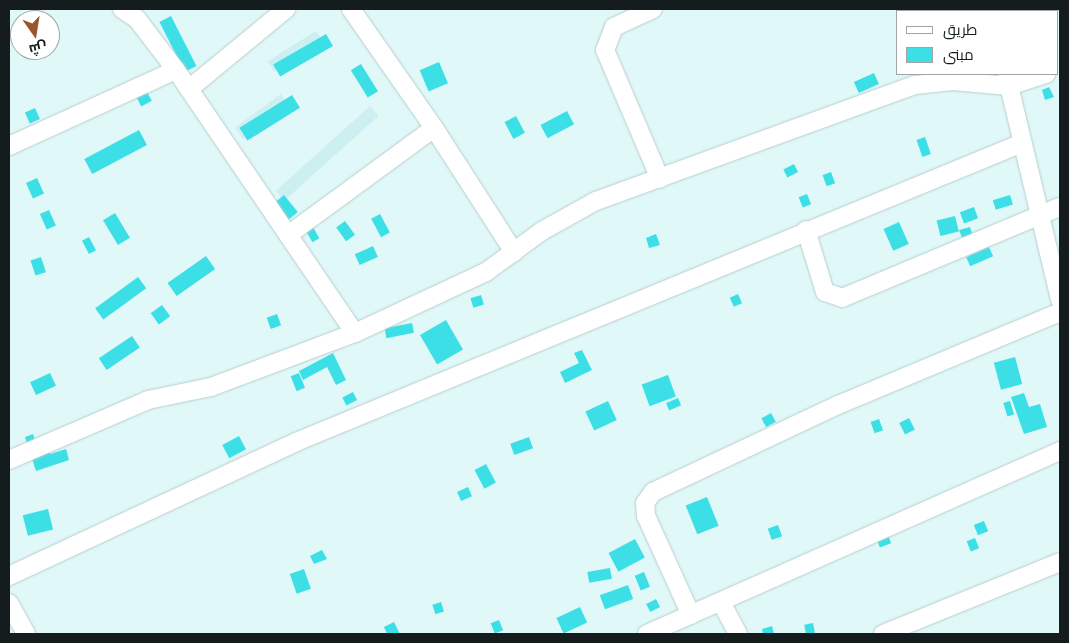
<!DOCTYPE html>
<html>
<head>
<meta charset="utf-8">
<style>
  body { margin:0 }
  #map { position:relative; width:1069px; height:643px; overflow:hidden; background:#e1f8f9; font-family:"Public Sans",Cairo,sans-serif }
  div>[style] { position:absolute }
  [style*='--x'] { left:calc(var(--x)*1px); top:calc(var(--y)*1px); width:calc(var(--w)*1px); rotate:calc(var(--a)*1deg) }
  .built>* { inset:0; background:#ceeff1; transform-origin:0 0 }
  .building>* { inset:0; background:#3ddfe7; transform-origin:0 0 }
  .roads { filter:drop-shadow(0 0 1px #b7cdce) drop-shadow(0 0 1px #b7cdce) }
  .street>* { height:18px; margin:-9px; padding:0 9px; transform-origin:9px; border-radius:9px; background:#fff }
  span { translate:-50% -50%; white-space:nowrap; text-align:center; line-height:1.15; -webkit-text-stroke:4.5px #fff; paint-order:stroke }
  .frame { position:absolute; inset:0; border:10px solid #141c1d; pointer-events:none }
  .legend { position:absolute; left:896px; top:10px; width:162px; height:65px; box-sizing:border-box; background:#fff; border:1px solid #a1a4a5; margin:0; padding:6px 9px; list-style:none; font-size:15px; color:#141c1d }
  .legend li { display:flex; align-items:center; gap:10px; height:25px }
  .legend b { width:25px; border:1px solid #a1a4a5 }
  .north { position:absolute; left:10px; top:10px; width:50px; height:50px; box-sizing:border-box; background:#fff; border:1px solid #a1a4a5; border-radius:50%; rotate:167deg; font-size:14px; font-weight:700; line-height:20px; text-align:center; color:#141c1d }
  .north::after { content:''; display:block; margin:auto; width:18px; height:22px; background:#9b552a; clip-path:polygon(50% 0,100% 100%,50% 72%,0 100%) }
</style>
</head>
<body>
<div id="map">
  <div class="built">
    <div style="left:316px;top:31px;width:13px;height:57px;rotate:58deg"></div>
    <div style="left:281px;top:94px;width:14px;height:57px;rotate:54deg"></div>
    <div style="left:370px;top:106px;width:13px;height:127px;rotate:48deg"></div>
  </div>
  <div class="building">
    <div style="left:171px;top:16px;width:56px;height:13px;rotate:63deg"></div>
    <div style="left:326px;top:34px;width:14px;height:61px;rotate:60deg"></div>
    <div style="left:439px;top:62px;width:23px;height:21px;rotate:67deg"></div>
    <div style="left:361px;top:64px;width:32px;height:12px;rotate:58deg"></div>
    <div style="left:874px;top:73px;width:12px;height:22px;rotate:66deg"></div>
    <div style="clip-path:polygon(1049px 87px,1054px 97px,1045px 100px,1042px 90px)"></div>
    <div style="left:147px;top:92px;width:10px;height:12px;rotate:61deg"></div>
    <div style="left:292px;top:95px;width:15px;height:62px;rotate:58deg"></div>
    <div style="left:35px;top:108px;width:12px;height:11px;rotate:66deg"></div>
    <div style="left:567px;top:111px;width:15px;height:30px;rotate:62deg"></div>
    <div style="left:516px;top:116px;width:19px;height:13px;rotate:62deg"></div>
    <div style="left:139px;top:130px;width:17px;height:62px;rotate:62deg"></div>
    <div style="left:925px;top:137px;width:18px;height:9px;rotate:71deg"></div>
    <div style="left:794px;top:164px;width:9px;height:12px;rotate:63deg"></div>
    <div style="left:831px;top:172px;width:12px;height:9px;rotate:70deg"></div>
    <div style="left:37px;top:178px;width:17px;height:12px;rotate:66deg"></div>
    <div style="left:807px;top:194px;width:11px;height:9px;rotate:68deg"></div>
    <div style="left:284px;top:195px;width:22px;height:16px;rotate:51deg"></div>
    <div style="left:1010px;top:195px;width:10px;height:18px;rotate:73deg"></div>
    <div style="left:974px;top:207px;width:12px;height:15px;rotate:70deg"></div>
    <div style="left:49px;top:210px;width:17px;height:10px;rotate:66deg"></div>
    <div style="left:115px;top:213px;width:29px;height:14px;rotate:59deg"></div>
    <div style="left:380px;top:214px;width:21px;height:10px;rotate:62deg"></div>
    <div style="left:955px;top:216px;width:16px;height:19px;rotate:76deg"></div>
    <div style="left:345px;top:221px;width:17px;height:11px;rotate:54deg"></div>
    <div style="left:899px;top:222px;width:24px;height:17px;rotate:66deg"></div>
    <div style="left:313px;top:227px;width:13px;height:8px;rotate:61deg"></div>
    <div style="clip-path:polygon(970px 227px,973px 236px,963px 240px,959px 230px)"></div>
    <div style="clip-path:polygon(656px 234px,660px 245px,649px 248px,646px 238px)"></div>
    <div style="left:89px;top:237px;width:15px;height:8px;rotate:62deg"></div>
    <div style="left:373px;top:246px;width:12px;height:20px;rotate:66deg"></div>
    <div style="left:989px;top:247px;width:10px;height:25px;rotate:66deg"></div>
    <div style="left:206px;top:256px;width:16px;height:47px;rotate:55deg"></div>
    <div style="left:41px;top:257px;width:16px;height:11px;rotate:72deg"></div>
    <div style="left:138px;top:277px;width:14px;height:53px;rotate:54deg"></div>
    <div style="left:738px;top:294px;width:10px;height:9px;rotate:66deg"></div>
    <div style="left:481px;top:295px;width:10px;height:11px;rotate:73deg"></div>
    <div style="left:162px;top:305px;width:14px;height:14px;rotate:54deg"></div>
    <div style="left:277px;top:314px;width:12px;height:11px;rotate:70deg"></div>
    <div style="left:446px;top:320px;width:34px;height:30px;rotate:60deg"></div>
    <div style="left:412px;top:323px;width:10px;height:28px;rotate:79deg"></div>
    <div style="left:132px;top:336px;width:14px;height:40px;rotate:56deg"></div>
    <div style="clip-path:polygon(582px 350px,592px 370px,565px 383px,560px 372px,579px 363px,574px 353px)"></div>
    <div style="clip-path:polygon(333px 353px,346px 380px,336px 385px,327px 367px,303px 380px,299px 371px)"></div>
    <div style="left:1015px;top:357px;width:28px;height:22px;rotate:75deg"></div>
    <div style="left:50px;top:373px;width:14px;height:22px;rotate:65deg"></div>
    <div style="left:299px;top:373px;width:16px;height:9px;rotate:68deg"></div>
    <div style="left:668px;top:375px;width:23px;height:28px;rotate:70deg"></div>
    <div style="left:353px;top:392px;width:9px;height:12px;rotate:63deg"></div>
    <div style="clip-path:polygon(1024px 393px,1029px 407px,1040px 404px,1047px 427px,1024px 434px,1011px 397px)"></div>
    <div style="left:678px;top:398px;width:8px;height:13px;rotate:67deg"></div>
    <div style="left:608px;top:401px;width:21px;height:25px;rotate:65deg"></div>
    <div style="left:1010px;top:401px;width:14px;height:7px;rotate:73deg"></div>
    <div style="left:771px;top:413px;width:10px;height:11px;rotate:61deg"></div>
    <div style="left:909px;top:418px;width:13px;height:11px;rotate:63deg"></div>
    <div style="left:879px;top:419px;width:12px;height:9px;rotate:70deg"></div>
    <div style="clip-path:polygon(33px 434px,38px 450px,48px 447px,50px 454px,66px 449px,69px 460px,36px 471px,25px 437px)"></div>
    <div style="left:239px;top:436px;width:15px;height:19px;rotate:62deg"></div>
    <div style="left:529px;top:437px;width:12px;height:20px;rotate:70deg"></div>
    <div style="left:486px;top:464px;width:21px;height:13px;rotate:62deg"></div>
    <div style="left:468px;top:487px;width:10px;height:12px;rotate:66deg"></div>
    <div style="left:707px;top:497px;width:31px;height:23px;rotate:68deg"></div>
    <div style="left:48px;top:509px;width:21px;height:26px;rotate:76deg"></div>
    <div style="left:984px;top:521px;width:11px;height:11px;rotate:68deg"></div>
    <div style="left:778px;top:525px;width:12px;height:11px;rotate:70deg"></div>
    <div style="left:887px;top:532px;width:12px;height:12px;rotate:70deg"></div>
    <div style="left:975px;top:538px;width:11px;height:9px;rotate:68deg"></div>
    <div style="left:635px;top:539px;width:21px;height:30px;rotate:62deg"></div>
    <div style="clip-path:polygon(322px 550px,327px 559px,314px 564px,310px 556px)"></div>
    <div style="left:610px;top:568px;width:11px;height:23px;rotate:80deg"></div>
    <div style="left:304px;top:569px;width:21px;height:15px;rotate:71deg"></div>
    <div style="left:644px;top:572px;width:16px;height:10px;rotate:68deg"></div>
    <div style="left:628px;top:585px;width:15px;height:30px;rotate:70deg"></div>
    <div style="left:656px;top:599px;width:9px;height:11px;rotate:63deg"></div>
    <div style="left:441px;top:602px;width:10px;height:9px;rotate:73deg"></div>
    <div style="left:580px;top:607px;width:17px;height:26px;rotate:65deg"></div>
    <div style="left:499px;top:620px;width:11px;height:9px;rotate:68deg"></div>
    <div style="clip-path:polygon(394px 622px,400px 634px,387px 634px,384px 627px)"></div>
    <div style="left:813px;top:623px;width:10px;height:9px;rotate:79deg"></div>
    <div style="clip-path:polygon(772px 626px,774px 634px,763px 634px,762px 629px)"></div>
  </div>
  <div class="roads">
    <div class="street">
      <div style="--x:122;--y:9;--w:18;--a:34"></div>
      <div style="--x:137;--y:19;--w:64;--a:52.6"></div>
      <div style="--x:176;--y:70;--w:318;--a:55.8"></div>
      <div style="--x:351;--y:9;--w:145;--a:55.1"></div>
      <div style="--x:653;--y:9;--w:43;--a:155.2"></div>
      <div style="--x:614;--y:27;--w:25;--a:111"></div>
      <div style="--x:605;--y:50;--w:140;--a:66.9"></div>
      <div style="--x:992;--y:9;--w:2;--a:63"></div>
      <div style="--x:1007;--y:77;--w:229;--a:76.6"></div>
      <div style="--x:189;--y:89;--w:126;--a:-39.5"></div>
      <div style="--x:9;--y:146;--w:183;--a:-24.5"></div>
      <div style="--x:806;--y:230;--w:65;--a:73"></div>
      <div style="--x:825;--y:292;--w:18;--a:19"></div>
      <div style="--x:842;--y:298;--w:236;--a:-22.7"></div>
      <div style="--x:288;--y:235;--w:181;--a:-36.2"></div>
      <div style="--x:434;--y:128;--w:148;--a:57.2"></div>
      <div style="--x:9;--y:460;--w:151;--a:-23.3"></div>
      <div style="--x:148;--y:400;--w:64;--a:-11.7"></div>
      <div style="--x:211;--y:387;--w:154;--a:-20.6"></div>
      <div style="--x:355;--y:333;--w:145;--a:-25"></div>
      <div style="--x:486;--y:272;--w:69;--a:-36.2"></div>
      <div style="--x:542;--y:231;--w:62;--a:-29.1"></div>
      <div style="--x:596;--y:201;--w:339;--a:-20"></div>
      <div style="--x:915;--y:85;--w:38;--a:-6"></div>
      <div style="--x:953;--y:81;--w:56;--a:5.1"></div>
      <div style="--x:1009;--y:86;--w:39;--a:-18"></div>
      <div style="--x:9;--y:576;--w:317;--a:-25"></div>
      <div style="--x:296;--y:442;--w:785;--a:-22.38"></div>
      <div style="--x:721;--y:602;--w:36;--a:62"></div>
      <div style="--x:9;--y:603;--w:35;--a:61"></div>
      <div style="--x:691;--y:615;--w:109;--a:-114.4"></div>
      <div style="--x:646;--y:516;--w:13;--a:-94"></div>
      <div style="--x:645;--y:503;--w:14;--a:-54"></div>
      <div style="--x:653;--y:492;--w:204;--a:-25.2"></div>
      <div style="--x:838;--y:405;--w:241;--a:-22.7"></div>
      <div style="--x:647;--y:634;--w:452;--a:-23.9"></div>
      <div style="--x:883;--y:634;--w:191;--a:-22.1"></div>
    </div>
  </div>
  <div class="frame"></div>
  <ul class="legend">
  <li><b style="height:6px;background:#fff"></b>طريق</li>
  <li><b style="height:14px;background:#3ddfe7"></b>مبنى</li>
  </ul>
  <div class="north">ش</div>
</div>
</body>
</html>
